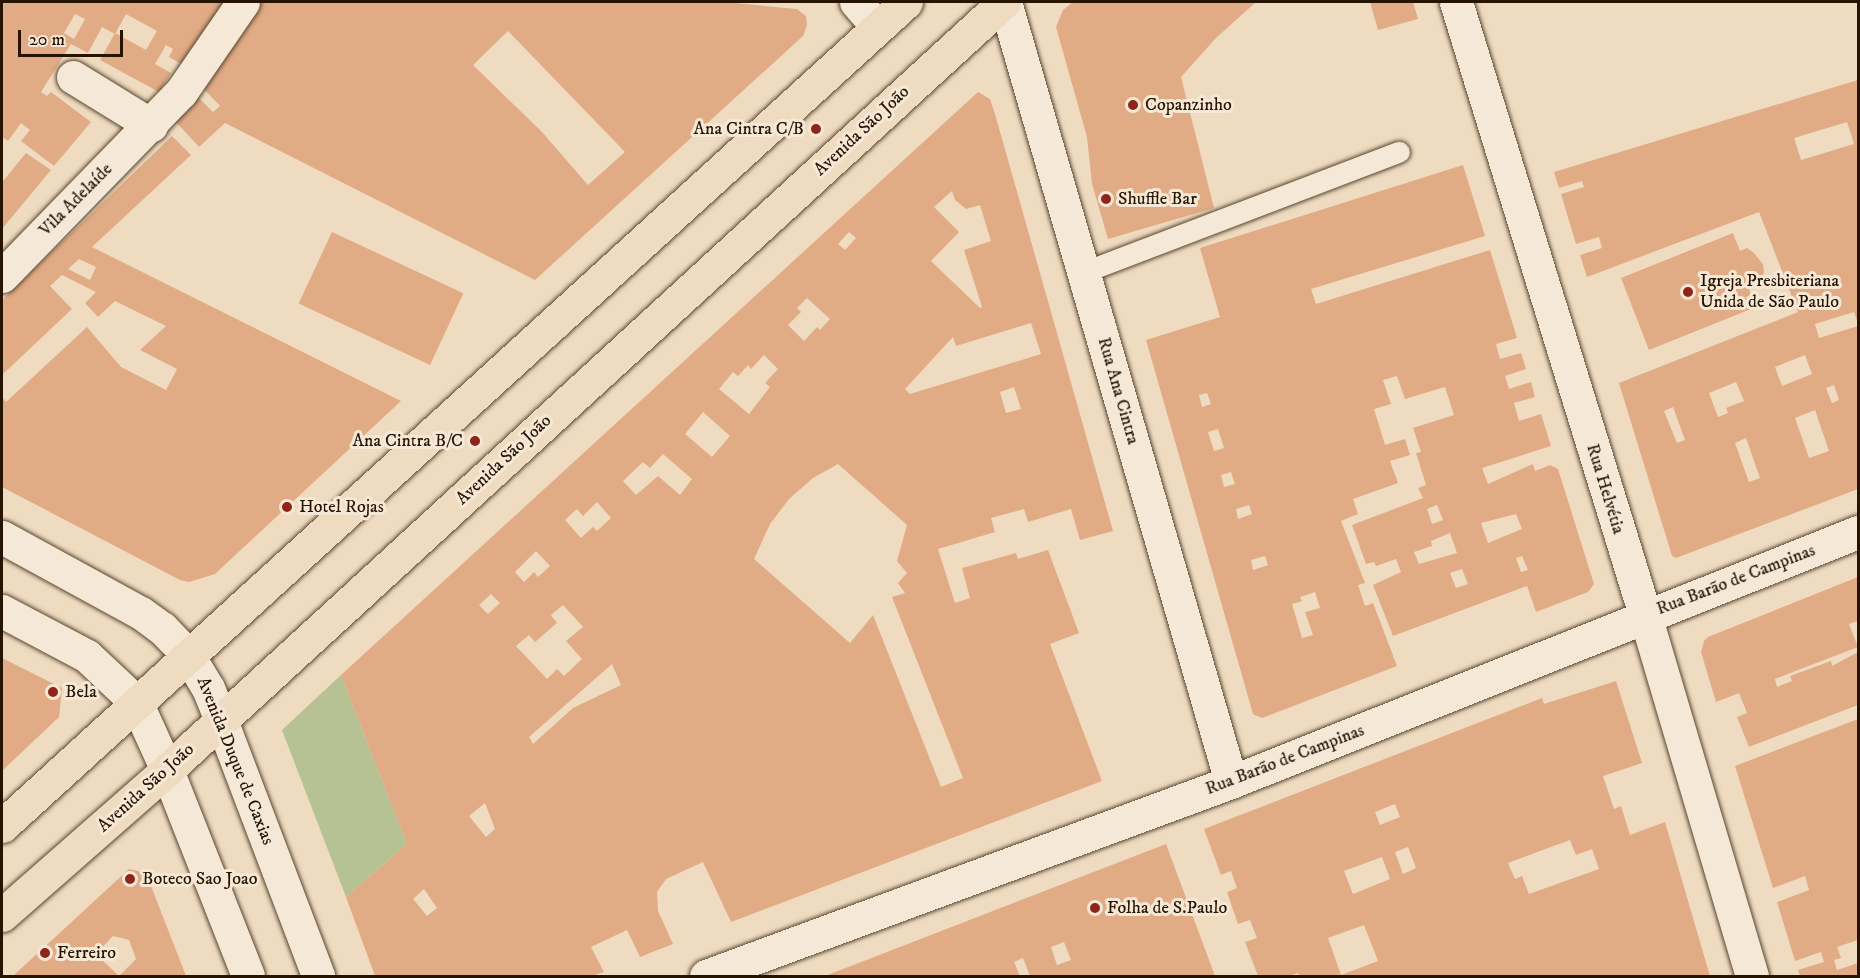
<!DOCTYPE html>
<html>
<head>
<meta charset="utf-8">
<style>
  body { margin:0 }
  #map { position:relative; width:1860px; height:978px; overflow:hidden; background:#efdcc0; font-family:"IM FELL DW Pica",serif }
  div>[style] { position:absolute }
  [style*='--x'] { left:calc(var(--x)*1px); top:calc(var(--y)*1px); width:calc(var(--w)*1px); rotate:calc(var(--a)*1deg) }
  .green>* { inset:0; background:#b6c194 }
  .building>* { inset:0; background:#e1ab86; transform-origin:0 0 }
  .roads { filter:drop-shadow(0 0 2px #594630) drop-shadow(0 0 2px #594630) }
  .service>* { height:21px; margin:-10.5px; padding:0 10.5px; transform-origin:10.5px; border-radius:10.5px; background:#f5e8d6 }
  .minor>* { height:33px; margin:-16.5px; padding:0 16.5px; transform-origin:16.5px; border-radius:16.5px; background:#f5e8d6 }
  .secondary>* { height:33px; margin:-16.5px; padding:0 16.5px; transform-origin:16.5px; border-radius:16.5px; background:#f5e8d6 }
  .primary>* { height:33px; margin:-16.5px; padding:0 16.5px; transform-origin:16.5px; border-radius:16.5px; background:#efdcc0 }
  .dots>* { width:16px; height:16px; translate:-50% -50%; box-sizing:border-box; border:3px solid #f5e8d6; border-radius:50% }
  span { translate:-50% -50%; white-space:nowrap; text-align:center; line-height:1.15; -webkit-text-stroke:6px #f5e8d6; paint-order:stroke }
  .poi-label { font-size:18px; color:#271400 }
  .left { translate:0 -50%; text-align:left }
  .right { translate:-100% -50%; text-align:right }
  .street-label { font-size:18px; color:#271400 }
  .frame { position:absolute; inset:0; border:3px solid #271400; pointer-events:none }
  .scale { position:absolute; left:18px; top:30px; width:105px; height:27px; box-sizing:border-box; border:3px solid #271400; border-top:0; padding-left:8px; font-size:18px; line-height:21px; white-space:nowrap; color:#271400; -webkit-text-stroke:4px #f5e8d6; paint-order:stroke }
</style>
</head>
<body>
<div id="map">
  <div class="green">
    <div style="clip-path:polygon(341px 675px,407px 844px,346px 897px,282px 730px)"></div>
  </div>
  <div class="building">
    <div style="clip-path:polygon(evenodd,2px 2px,225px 2px,186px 67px,169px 57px,173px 49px,166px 45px,155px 64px,171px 73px,159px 92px,100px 60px,115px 33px,146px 50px,157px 31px,126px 14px,115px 34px,102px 27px,88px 53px,71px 44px,41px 92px,47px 96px,51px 92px,91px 122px,54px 166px,21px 141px,30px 130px,21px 123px,8px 141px,2px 137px,2px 2px,75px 14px,85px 19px,74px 39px,64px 33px,75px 14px)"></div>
    <div style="clip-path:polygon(evenodd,252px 2px,724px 2px,797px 9px,806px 16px,807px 25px,803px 36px,791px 47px,535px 280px,225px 123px,199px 147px,175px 121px,199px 98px,213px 112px,220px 106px,201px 86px,252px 2px,508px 31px,625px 152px,588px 185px,542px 132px,473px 65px,508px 31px)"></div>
    <div style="clip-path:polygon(1073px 2px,1256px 2px,1216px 38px,1181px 77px,1214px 208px,1108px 239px,1092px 184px,1087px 137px,1056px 27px,1063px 10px)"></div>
    <div style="clip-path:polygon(1370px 2px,1413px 2px,1418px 19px,1378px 30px)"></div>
    <div style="clip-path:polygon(evenodd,1858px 80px,1858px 323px,1854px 312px,1815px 324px,1819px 338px,1858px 326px,1858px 489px,1676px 558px,1672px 556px,1619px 383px,1798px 312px,1759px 212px,1587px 277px,1580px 255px,1602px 248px,1599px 237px,1576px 244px,1561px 194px,1584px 187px,1582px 181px,1559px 188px,1554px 172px,1858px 80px,1847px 122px,1854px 144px,1801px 160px,1794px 138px,1847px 122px,1858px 80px,1805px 355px,1812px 374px,1782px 386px,1775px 367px,1805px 355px,1858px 80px,1736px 382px,1744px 401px,1726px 408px,1728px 413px,1718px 417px,1709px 393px,1736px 382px,1858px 80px,1834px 385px,1839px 400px,1832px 403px,1826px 388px,1834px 385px,1858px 80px,1673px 407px,1685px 440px,1677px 443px,1664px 411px,1673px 407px,1858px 80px,1815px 410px,1829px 451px,1809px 458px,1795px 418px,1815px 410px,1858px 80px,1746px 438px,1760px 478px,1749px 482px,1735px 443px,1746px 438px)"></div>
    <div style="clip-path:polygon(evenodd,978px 92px,990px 99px,995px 114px,1113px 531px,1080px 540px,1071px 509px,1028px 522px,1024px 509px,991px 518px,995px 532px,938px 549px,955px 603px,970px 598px,962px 568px,1016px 553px,1018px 559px,1048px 550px,1079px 633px,1050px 644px,1102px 781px,731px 922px,703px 862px,666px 879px,657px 892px,658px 911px,673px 944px,640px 957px,627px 930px,591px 947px,604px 972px,592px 976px,375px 976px,346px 897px,407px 844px,341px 675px,978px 92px,952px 191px,955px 200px,966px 209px,980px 205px,991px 241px,964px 250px,982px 307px,980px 308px,931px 261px,959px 232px,934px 207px,952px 191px,978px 92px,849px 232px,856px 238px,845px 250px,838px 244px,849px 232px,978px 92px,807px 298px,830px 319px,820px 330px,817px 327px,804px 341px,788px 325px,801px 312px,797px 308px,807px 298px,978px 92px,1031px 323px,1041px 354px,910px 394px,905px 389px,953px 337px,956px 346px,1031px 323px,978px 92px,764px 355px,778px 369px,765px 383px,770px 387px,749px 414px,719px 389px,733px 372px,738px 376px,748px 365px,751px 369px,764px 355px,978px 92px,1014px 387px,1021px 409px,1006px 413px,1000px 392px,1014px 387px,978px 92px,703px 412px,730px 436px,712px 457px,685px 434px,703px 412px,978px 92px,663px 454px,692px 479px,680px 495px,658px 476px,636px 495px,623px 481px,643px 462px,650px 468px,663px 454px,978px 92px,838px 464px,907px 525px,897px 561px,907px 573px,898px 583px,905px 593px,892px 597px,963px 778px,941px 787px,873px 615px,850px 643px,754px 559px,770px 524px,789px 499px,813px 478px,838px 464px,978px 92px,597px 502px,611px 518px,597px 531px,593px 527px,581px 538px,565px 520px,577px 509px,583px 516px,597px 502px,978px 92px,536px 551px,550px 566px,538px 577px,534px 572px,524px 582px,515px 572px,536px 551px,978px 92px,491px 594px,500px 603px,488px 614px,479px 605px,491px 594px,978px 92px,563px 605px,583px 627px,566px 641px,582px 659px,564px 676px,557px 669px,547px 679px,516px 646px,529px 635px,535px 642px,557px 623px,551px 615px,563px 605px,978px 92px,612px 664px,621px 685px,573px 708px,533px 744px,529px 737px,612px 664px,978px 92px,485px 803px,495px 829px,486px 837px,469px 816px,485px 803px,978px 92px,424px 889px,437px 908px,427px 916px,413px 899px,424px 889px)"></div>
    <div style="clip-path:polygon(evenodd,172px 136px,191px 155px,92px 247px,401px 401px,215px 574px,189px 582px,180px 580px,2px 487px,2px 397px,6px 402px,87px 327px,121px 367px,166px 390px,177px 369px,140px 350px,166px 326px,115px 301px,98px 317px,85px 303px,96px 292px,62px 275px,50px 286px,72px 309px,2px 375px,2px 300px,172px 136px,79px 259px,96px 267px,90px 280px,68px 269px,79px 259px)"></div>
    <div style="clip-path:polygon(26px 153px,51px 170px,2px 229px,2px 179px,3px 181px)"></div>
    <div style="clip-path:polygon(evenodd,1463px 165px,1485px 236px,1311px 289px,1316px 304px,1490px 250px,1517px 338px,1496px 344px,1500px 359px,1521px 353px,1526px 369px,1505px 376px,1507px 382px,1509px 389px,1531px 382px,1535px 397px,1514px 403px,1519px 421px,1541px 414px,1551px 446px,1482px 468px,1488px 484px,1533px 464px,1535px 471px,1550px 465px,1558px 469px,1594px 584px,1588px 592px,1536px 612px,1527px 586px,1393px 636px,1373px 585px,1401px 572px,1396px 559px,1376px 566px,1374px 562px,1366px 564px,1352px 525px,1423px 498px,1418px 488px,1426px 485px,1416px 453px,1421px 452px,1413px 428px,1454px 415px,1445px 387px,1405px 399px,1397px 376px,1383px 380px,1391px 404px,1374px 409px,1385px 445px,1405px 439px,1410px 455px,1390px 461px,1398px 483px,1353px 499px,1358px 514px,1341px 521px,1365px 583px,1358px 585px,1365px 606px,1373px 603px,1397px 666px,1262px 718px,1253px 714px,1146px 340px,1220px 317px,1200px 248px,1463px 165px,1207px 393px,1211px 404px,1202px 407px,1199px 395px,1207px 393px,1463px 165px,1218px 429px,1224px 448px,1214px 451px,1208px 432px,1218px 429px,1463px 165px,1231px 472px,1235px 484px,1224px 487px,1221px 475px,1231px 472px,1463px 165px,1249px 505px,1252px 514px,1238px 519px,1236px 509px,1249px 505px,1463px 165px,1437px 505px,1443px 520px,1432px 524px,1427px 509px,1437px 505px,1463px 165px,1516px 514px,1522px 529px,1488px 543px,1481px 523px,1516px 514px,1463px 165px,1450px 533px,1457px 553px,1419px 564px,1414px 552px,1432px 546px,1431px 541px,1450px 533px,1463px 165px,1265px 556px,1268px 565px,1253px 570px,1251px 560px,1265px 556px,1463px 165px,1522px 556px,1528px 570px,1521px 572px,1516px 558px,1522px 556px,1463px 165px,1462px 569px,1468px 584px,1456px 588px,1450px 573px,1462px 569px,1463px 165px,1315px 592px,1320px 608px,1305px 612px,1313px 635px,1302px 638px,1292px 604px,1302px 601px,1300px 597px,1315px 592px)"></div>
    <div style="left:332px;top:232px;width:145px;height:79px;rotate:25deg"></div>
    <div style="clip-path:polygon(1733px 233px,1740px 251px,1747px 248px,1753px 252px,1763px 264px,1764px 272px,1760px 283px,1749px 289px,1751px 295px,1746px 297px,1751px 309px,1649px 350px,1621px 278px)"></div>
    <div style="clip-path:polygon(1858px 577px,1858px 621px,1849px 624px,1858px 647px,1775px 679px,1777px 687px,1792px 681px,1790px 676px,1831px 661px,1832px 666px,1858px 652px,1858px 705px,1749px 747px,1737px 717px,1747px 713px,1739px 693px,1716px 702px,1701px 652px,1704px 641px,1708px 637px)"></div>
    <div style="clip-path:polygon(2px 658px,62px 688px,59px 717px,2px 771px)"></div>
    <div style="clip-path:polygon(evenodd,1616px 681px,1642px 763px,1603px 776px,1614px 809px,1621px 806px,1630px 835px,1665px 822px,1710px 976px,1300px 976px,1298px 973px,1289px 976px,1258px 976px,1245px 942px,1257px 938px,1250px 920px,1238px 924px,1227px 892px,1237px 888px,1231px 871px,1221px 875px,1204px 829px,1542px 698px,1544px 704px,1616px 681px,1395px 804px,1400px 817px,1380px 825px,1375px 812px,1395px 804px,1616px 681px,1570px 840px,1576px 855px,1592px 849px,1599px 869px,1529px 894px,1522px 876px,1515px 879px,1508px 863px,1570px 840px,1616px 681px,1408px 847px,1416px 868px,1403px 874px,1395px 852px,1408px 847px,1616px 681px,1382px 857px,1390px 879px,1353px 894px,1344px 871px,1382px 857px,1616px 681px,1364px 925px,1378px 961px,1341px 975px,1328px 938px,1364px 925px)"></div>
    <div style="clip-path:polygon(1858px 719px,1858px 940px,1837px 947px,1841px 958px,1834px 960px,1837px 970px,1858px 963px,1858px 976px,1800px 976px,1798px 970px,1824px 962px,1821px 952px,1795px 961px,1777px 902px,1809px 890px,1805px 876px,1773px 888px,1735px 766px)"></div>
    <div style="clip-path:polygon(evenodd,1166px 844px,1215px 976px,1030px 976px,1023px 958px,1014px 962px,1020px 976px,825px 976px,1166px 844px,1064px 942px,1071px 960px,1057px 965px,1051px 947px,1064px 942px)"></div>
    <div style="clip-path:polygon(evenodd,129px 869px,146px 873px,186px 976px,13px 976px,129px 869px,113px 936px,129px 940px,136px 959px,119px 976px,96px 954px,113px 936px)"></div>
  </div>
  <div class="roads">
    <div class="service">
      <div style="--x:1084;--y:272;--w:337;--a:-20.9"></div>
    </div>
    <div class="minor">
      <div style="--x:856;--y:2;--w:33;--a:49"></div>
      <div style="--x:1005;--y:2;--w:812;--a:73.84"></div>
      <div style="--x:1456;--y:2;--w:641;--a:72.86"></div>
      <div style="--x:1645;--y:615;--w:377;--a:73.5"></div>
      <div style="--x:73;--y:77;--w:92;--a:31.6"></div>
      <div style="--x:2;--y:276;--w:257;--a:-45.8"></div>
      <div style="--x:181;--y:92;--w:109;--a:-55.4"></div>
      <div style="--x:706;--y:976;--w:560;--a:-20.28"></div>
      <div style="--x:1231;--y:782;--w:675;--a:-21.74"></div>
    </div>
    <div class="secondary">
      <div style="--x:2;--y:537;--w:158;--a:28.7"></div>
      <div style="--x:141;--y:613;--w:26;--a:36"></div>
      <div style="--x:162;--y:628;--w:37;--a:46"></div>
      <div style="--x:188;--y:655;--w:39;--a:59"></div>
      <div style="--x:208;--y:688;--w:35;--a:68"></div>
      <div style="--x:221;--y:720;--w:274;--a:69.2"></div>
      <div style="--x:2;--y:611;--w:96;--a:27.9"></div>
      <div style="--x:87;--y:656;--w:67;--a:43.2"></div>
      <div style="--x:136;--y:702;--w:75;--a:65.5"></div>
      <div style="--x:167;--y:770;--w:221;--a:68.5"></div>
    </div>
    <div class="primary">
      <div style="--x:2;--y:826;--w:1223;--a:-42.35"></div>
      <div style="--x:2;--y:915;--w:220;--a:-41.3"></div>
      <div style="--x:167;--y:770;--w:1136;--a:-42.54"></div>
    </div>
  </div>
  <div class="dots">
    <div style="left:1133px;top:105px;background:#8f2418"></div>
    <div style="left:816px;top:129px;background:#8f2418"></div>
    <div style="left:1106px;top:199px;background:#8f2418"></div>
    <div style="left:1688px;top:292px;background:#8f2418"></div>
    <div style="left:475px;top:441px;background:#8f2418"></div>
    <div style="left:287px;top:507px;background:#8f2418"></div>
    <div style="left:53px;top:692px;background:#8f2418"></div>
    <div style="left:130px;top:879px;background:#8f2418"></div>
    <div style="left:1095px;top:908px;background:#8f2418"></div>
    <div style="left:45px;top:953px;background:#8f2418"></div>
  </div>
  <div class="poi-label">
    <span class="left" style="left:1145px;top:105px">Copanzinho</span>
    <span class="right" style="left:804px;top:129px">Ana Cintra C/B</span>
    <span class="left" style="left:1118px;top:199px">Shuffle Bar</span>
    <span class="left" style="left:1700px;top:292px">Igreja Presbiteriana<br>Unida de São Paulo</span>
    <span class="right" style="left:463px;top:441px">Ana Cintra B/C</span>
    <span class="left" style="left:299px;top:507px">Hotel Rojas</span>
    <span class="left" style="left:65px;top:692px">Bela</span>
    <span class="left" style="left:142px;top:879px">Boteco Sao Joao</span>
    <span class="left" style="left:1107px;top:908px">Folha de S.Paulo</span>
    <span class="left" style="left:57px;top:953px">Ferreiro</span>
  </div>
  <div class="street-label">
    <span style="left:862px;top:131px;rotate:-43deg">Avenida São João</span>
    <span style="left:76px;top:200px;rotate:-45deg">Vila Adelaíde</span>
    <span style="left:1118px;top:391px;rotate:74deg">Rua Ana Cintra</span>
    <span style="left:504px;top:460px;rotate:-43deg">Avenida São João</span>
    <span style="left:1605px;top:489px;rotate:73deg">Rua Helvétia</span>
    <span style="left:1736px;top:580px;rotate:-21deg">Rua Barão de Campinas</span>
    <span style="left:1285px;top:760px;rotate:-21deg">Rua Barão de Campinas</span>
    <span style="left:235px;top:761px;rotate:68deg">Avenida Duque de Caxias</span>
    <span style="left:146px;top:788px;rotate:-42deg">Avenida São João</span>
  </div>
  <div class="frame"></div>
  <div class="scale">20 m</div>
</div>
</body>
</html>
